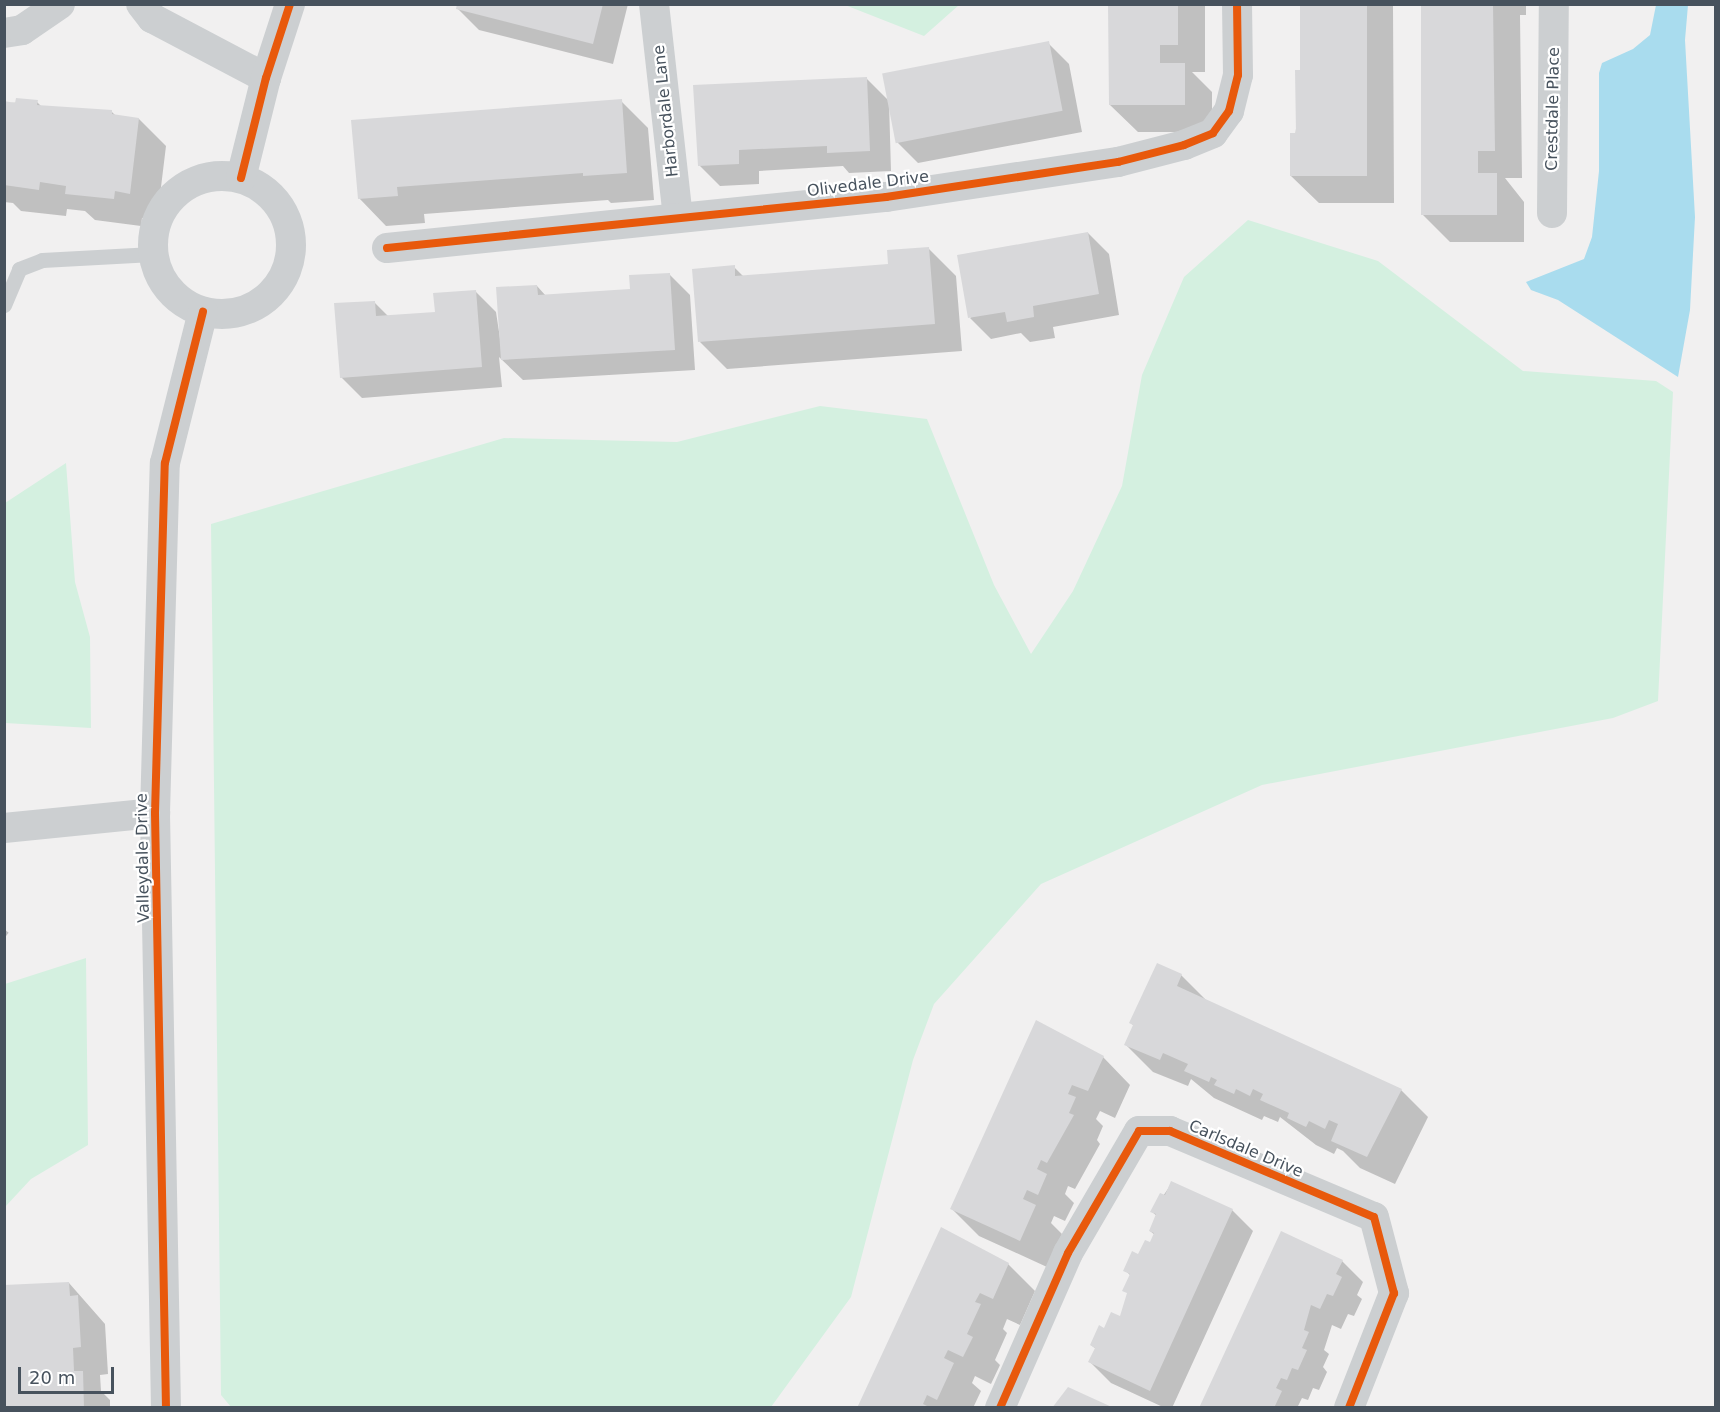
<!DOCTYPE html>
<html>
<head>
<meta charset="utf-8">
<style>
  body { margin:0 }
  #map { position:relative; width:1720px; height:1412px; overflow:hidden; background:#f1f0f0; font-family:"DejaVu Sans",sans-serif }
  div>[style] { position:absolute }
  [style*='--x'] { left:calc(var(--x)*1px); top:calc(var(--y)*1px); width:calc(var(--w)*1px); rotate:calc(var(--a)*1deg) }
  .green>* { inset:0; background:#d4f0e0 }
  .water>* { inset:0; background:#a9dcee }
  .shadow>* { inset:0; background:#0003; transform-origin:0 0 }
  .building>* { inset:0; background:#d8d8da; transform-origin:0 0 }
  .service>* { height:15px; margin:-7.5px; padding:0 7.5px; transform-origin:7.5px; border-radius:7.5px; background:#cccfd1 }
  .minor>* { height:30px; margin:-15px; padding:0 15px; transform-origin:15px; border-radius:15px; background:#cccfd1 }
  .minor>.ring { margin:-15px; padding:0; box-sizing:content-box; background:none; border:30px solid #cccfd1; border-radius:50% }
  .cycleway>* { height:8px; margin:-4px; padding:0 4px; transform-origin:4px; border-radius:4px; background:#e8590c }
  span { translate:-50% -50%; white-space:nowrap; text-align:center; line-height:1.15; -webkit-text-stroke:4.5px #fff; paint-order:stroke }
  .street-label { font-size:16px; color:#47525d }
  .frame { position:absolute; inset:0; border:6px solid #47525d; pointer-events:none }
  .scale { position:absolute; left:18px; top:1367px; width:96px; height:27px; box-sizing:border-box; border:3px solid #47525d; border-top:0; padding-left:8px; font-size:18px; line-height:21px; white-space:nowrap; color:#47525d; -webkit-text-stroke:4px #fff; paint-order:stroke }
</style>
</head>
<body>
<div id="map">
  <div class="green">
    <div style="clip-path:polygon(845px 5px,959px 5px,924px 36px)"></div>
    <div style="clip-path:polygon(1248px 220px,1378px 261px,1523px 371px,1656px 381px,1673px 392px,1658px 701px,1613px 718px,1262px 785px,1041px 884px,934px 1004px,913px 1060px,851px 1297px,771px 1407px,231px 1407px,221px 1395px,211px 524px,504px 438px,677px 442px,820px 406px,927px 419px,994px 585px,1031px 654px,1073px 591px,1122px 486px,1142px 375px,1184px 277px)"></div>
    <div style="clip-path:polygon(66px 463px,75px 582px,90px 637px,91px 728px,5px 723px,5px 503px)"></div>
    <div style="clip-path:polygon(86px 958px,88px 1145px,31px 1179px,5px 1207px,5px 984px)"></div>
  </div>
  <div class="water">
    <div style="clip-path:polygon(1656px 5px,1688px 5px,1685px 40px,1695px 217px,1690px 310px,1678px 377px,1558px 300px,1531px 290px,1526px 282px,1584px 259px,1592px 237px,1599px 171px,1599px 73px,1602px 63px,1633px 49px,1650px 35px)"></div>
  </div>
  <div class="shadow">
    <div style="clip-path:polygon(459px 4px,628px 4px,613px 64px,479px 30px,458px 9px)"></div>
    <div style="clip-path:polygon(1109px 4px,1205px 4px,1205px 72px,1192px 72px,1212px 92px,1212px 132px,1138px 132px,1110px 105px)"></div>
    <div style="clip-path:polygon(1302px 4px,1393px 4px,1394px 203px,1319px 203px,1291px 176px,1302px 71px)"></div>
    <div style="clip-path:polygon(1423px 4px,1526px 4px,1526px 15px,1520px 15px,1522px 178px,1505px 178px,1524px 202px,1524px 242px,1450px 242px,1422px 214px)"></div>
    <div style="clip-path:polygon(1048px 43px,1069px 64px,1082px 132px,918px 163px,897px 142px,889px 102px,891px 171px,849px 173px,843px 166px,759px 171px,759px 184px,720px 186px,699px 165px,866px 78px,889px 101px)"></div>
    <div style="clip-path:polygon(621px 101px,648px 128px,654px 200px,611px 203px,608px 200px,424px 214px,425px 223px,386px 226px,359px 198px)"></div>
    <div style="clip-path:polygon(37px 102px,42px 107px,111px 111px,116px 116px,139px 119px,166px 146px,157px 220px,142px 218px,141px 226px,95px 220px,85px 211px,67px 209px,66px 216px,21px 211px,13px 203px,4px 202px,4px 103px)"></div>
    <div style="clip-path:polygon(1088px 233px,1109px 254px,1119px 315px,1053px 327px,1055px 338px,1030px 342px,1021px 333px,991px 339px,970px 318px)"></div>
    <div style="clip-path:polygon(928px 248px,956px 276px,962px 351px,727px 369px,700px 342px,734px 267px,744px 277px,890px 266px)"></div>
    <div style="clip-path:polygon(669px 274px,690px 295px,695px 370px,523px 380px,499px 357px,502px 387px,362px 398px,341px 377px,374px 302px,389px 317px,436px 313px,475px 291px,496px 312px,501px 345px,537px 286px,546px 296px,631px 291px)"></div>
    <div style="left:4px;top:929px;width:6px;height:79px;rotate:39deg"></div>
    <div style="clip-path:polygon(1181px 975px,1207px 1001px,1401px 1090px,1428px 1117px,1395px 1184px,1360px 1168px,1343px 1151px,1337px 1148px,1334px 1154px,1316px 1145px,1280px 1117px,1278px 1122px,1264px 1116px,1262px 1120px,1214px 1098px,1191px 1079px,1188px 1086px,1153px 1072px,1126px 1045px,1134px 1026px,1131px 1023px)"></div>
    <div style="clip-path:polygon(1037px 1022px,1103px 1057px,1130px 1085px,1115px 1118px,1100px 1111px,1096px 1119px,1103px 1126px,1097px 1140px,1100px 1144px,1075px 1189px,1068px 1186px,1065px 1194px,1074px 1203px,1065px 1221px,1054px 1216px,1051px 1223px,1062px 1234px,1047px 1267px,979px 1236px,952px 1209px)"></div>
    <div style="clip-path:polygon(1172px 1183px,1232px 1210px,1253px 1231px,1172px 1408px,1165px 1408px,1111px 1383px,1090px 1362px,1096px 1349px,1091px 1345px,1120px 1318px,1126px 1307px,1131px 1276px,1125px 1270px,1151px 1244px,1155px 1235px,1150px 1231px,1157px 1216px,1152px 1212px)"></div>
    <div style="clip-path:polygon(1342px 1261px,1363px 1282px,1357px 1295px,1362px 1299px,1354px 1316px,1348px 1314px,1341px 1329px,1332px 1325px,1324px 1350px,1329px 1354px,1323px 1367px,1327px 1372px,1319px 1390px,1313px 1388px,1308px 1400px,1302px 1398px,1297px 1408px,1201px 1408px)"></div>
    <div style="clip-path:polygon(1008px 1264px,1035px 1291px,1020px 1325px,1007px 1319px,1003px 1329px,1007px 1333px,995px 1360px,1000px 1365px,991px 1384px,975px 1376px,972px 1383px,981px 1391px,973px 1408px,859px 1408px)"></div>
    <div style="clip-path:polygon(69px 1283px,105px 1324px,108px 1374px,100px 1375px,101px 1391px,110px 1400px,110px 1408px,4px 1408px)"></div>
  </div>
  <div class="building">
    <div style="clip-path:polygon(457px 4px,603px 4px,593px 44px,456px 9px)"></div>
    <div style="clip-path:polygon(1108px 4px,1178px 4px,1178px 45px,1160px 45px,1160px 63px,1185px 63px,1185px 105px,1109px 105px)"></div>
    <div style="clip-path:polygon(1300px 4px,1367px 4px,1367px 176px,1290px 176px,1290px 133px,1296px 133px,1295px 70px,1300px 70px)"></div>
    <div style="clip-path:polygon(1421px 4px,1493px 4px,1495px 151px,1478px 151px,1478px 173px,1497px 173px,1497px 215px,1421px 215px)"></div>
    <div style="left:1049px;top:41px;width:71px;height:170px;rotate:79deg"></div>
    <div style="clip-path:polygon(867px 77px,870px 151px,827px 153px,827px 146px,739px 150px,739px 164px,698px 166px,693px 85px)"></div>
    <div style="clip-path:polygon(16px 98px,38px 100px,37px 105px,112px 110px,112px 114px,139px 118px,130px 194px,115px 191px,114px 199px,65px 194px,66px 186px,40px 182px,39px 190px,4px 185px,4px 101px,15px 103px)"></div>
    <div style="clip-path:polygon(622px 99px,627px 173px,583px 176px,583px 173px,397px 187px,398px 196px,358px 199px,351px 120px)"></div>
    <div style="clip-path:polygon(1088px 232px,1099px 294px,1033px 306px,1034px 317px,1007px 322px,1005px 312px,968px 318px,957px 255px)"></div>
    <div style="clip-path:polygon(929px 247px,935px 324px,698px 342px,692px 269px,735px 265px,735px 276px,888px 264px,887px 250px)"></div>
    <div style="clip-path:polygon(670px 273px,675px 350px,501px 360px,496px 287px,537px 285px,538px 295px,630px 289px,629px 275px)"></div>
    <div style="clip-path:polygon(476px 290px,482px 367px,340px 378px,334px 303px,375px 301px,376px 316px,435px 312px,433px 293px)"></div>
    <div style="clip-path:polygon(1157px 963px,1182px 974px,1177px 986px,1402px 1089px,1367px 1157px,1331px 1141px,1338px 1124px,1329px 1120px,1325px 1129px,1309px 1121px,1306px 1127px,1287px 1118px,1289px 1113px,1260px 1100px,1263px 1094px,1253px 1089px,1250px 1096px,1236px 1089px,1234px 1094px,1214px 1085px,1217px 1080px,1211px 1077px,1209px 1082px,1184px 1071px,1188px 1064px,1163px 1053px,1160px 1060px,1124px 1045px,1133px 1025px,1129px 1023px)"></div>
    <div style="clip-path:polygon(1036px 1020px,1104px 1056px,1088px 1091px,1072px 1085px,1068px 1094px,1076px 1097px,1069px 1113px,1074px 1115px,1047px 1163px,1041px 1160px,1037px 1169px,1047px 1174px,1038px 1195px,1027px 1190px,1023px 1199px,1036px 1205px,1020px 1241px,950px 1209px)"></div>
    <div style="clip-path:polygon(1171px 1181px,1233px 1209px,1150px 1391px,1088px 1362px,1095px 1348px,1090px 1345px,1099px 1325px,1104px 1328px,1111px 1312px,1120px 1316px,1127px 1293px,1122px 1291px,1130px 1274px,1123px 1271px,1132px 1251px,1138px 1254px,1145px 1240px,1150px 1242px,1154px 1233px,1149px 1231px,1156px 1214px,1150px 1212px,1160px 1193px,1165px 1195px)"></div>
    <div style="clip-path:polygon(941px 1227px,1009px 1263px,993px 1299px,980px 1293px,975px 1302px,981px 1304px,967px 1334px,973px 1337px,963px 1357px,948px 1350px,944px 1358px,954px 1363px,937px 1400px,927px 1395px,923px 1404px,931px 1408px,857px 1408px)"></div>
    <div style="clip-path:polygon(1281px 1231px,1343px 1260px,1336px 1274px,1342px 1277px,1333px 1296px,1327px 1294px,1320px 1309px,1311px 1305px,1304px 1330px,1309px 1332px,1302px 1348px,1307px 1350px,1298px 1370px,1292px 1368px,1287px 1380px,1281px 1378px,1276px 1388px,1282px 1391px,1274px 1408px,1199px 1408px)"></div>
    <div style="clip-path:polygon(69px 1282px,70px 1296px,78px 1295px,81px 1347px,73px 1348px,74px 1371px,83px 1371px,84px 1408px,4px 1408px,4px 1285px)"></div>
    <div style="clip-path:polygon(1068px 1387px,1114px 1408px,1052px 1408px)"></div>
  </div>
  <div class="service">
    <div style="--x:4;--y:305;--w:39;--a:-67"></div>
    <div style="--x:19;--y:269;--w:25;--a:-21"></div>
    <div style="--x:42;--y:260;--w:111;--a:-3.1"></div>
  </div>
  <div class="minor">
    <div style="--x:141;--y:4;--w:18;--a:52"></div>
    <div style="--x:152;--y:18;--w:129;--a:27.8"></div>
    <div style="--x:654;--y:4;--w:215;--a:83.6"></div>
    <div style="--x:4;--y:33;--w:18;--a:-9"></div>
    <div style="--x:22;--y:30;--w:46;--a:-34.4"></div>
    <div class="ring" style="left:153px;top:176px;width:108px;height:108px"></div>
    <div style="--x:241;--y:178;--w:103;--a:-76"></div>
    <div style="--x:266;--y:78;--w:78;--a:-72"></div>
    <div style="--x:1552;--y:213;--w:209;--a:-89.5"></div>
    <div style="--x:387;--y:248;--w:502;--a:-5.84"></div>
    <div style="--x:886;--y:197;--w:235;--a:-8.6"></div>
    <div style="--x:1118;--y:162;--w:68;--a:-14.4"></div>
    <div style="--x:1184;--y:145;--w:31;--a:-22"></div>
    <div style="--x:1213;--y:133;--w:27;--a:-54"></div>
    <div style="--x:1229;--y:111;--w:37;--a:-76"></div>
    <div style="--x:1238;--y:75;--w:71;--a:-90.8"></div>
    <div style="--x:4;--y:828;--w:152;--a:-5.7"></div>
    <div style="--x:166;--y:1408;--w:595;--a:-91.06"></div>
    <div style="--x:155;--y:813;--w:350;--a:-88.4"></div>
    <div style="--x:165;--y:463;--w:156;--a:-75.9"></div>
    <div style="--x:1000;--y:1408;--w:169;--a:-66.3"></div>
    <div style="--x:1068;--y:1253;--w:141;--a:-59.8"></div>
    <div style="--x:1139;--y:1131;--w:31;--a:0"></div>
    <div style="--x:1170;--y:1131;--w:221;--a:22.9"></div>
    <div style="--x:1374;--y:1217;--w:79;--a:75.3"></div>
    <div style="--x:1394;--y:1293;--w:123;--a:111.4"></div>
  </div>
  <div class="cycleway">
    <div style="--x:241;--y:178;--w:103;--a:-76"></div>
    <div style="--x:266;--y:78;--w:78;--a:-72"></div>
    <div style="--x:387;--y:248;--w:502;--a:-5.84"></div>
    <div style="--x:886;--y:197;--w:235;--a:-8.6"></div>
    <div style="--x:1118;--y:162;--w:68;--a:-14.4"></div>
    <div style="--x:1184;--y:145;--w:31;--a:-22"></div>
    <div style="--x:1213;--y:133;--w:27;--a:-54"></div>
    <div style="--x:1229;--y:111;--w:37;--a:-76"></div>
    <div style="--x:1238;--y:75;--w:71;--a:-90.8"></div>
    <div style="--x:166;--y:1408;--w:595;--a:-91.06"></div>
    <div style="--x:155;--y:813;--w:350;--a:-88.4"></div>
    <div style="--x:165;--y:463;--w:156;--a:-75.9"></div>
    <div style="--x:1000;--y:1408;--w:169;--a:-66.3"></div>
    <div style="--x:1068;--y:1253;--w:141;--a:-59.8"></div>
    <div style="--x:1139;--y:1131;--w:31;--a:0"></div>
    <div style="--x:1170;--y:1131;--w:221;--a:22.9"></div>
    <div style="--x:1374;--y:1217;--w:79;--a:75.3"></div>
    <div style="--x:1394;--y:1293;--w:123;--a:111.4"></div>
  </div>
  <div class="street-label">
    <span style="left:1553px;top:109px;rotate:-89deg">Crestdale Place</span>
    <span style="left:666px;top:111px;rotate:-96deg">Harbordale Lane</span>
    <span style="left:868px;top:184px;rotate:-7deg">Olivedale Drive</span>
    <span style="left:143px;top:858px;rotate:-91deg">Valleydale Drive</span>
    <span style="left:1246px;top:1149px;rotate:23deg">Carlsdale Drive</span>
  </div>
  <div class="frame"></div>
  <div class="scale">20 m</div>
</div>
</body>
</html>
